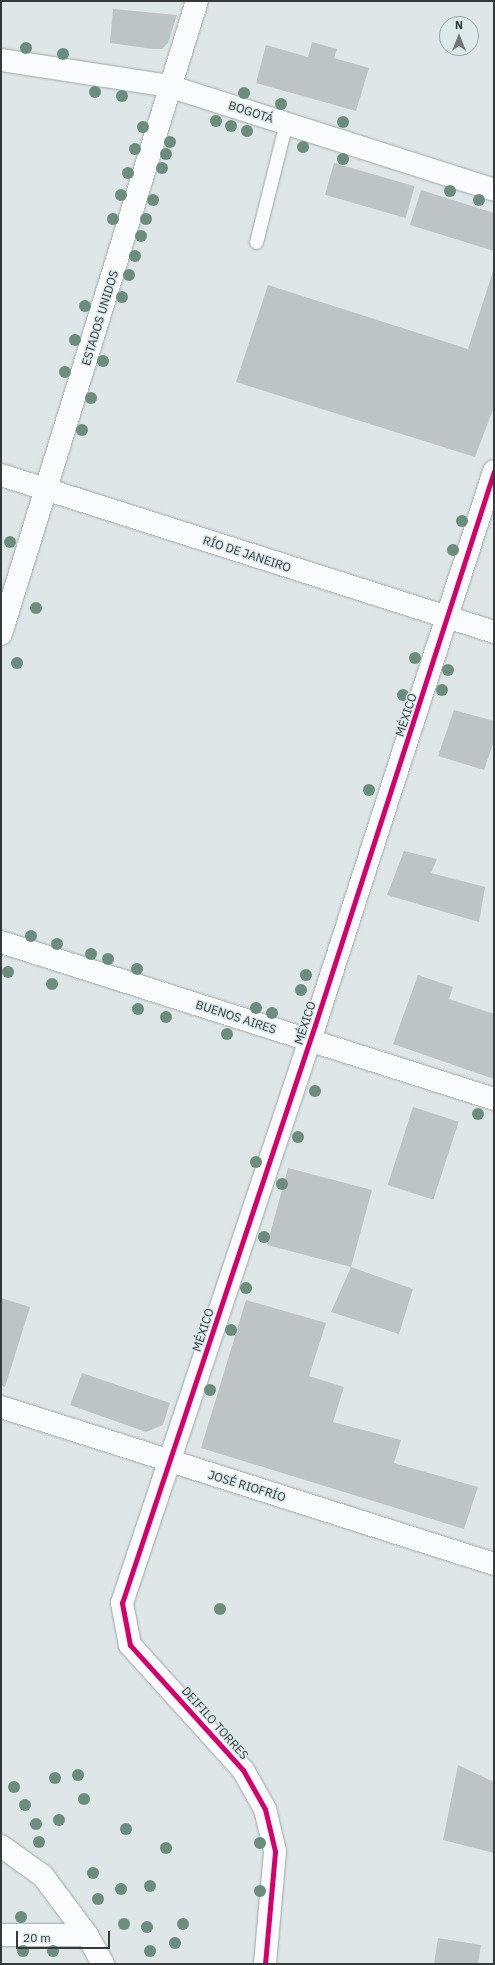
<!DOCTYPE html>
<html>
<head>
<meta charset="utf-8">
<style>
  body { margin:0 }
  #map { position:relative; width:495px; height:1965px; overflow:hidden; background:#dee6e8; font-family:"IBM Plex Sans",sans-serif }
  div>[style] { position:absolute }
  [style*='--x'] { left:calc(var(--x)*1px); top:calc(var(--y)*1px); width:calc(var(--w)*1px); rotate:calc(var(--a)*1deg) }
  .building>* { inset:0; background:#bec4c6; transform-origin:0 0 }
  .roads { filter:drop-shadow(0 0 1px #9fa6a7) drop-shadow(0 0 1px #9fa6a7) }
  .service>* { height:13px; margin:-6.5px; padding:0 6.5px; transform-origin:6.5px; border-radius:6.5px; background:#fafbfc }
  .minor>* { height:22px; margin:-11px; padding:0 11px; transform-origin:11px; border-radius:11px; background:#fafbfc }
  .cycleway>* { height:5px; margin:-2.5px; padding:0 2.5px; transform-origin:2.5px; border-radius:2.5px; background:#d6006c }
  .trees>* { width:12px; height:12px; margin:-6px; border-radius:50%; background:#6a8d7c }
  span { translate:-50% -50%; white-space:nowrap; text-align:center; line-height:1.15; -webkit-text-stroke:3px #dbe9eb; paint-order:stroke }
  .street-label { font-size:12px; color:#343a3b }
  .frame { position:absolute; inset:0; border:2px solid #343a3b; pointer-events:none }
  .north { position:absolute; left:439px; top:16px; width:40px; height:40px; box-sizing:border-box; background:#dbe9eb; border:1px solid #98a3a5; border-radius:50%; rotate:0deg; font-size:11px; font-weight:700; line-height:16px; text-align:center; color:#343a3b }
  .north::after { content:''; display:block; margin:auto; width:14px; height:18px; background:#707678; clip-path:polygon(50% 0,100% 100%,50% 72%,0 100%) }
  .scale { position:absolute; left:16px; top:1931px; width:94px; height:18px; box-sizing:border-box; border:2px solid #343a3b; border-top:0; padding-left:5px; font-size:12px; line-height:14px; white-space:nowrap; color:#343a3b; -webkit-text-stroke:3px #dbe9eb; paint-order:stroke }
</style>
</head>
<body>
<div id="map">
  <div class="building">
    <div style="clip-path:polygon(113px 9px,177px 15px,168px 43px,162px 49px,153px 49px,110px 43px)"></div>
    <div style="clip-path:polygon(312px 42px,337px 49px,334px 58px,369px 68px,356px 111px,256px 83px,266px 45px,308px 57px)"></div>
    <div style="left:334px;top:163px;width:84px;height:33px;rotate:16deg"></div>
    <div style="clip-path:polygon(421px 190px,494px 213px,494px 251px,410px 225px)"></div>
    <div style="clip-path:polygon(494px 268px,494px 407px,475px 457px,236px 382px,268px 285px,468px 349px)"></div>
    <div style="clip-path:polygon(454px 710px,494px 721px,494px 741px,484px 770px,438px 756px)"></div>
    <div style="clip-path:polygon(404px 851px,437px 859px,431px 873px,485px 887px,479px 922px,387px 895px)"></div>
    <div style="clip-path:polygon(418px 975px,453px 987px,449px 999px,494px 1014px,494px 1079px,393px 1044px)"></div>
    <div style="left:413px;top:1107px;width:48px;height:82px;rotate:18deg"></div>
    <div style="clip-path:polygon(288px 1168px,372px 1190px,351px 1267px,413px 1289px,399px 1334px,331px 1312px,351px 1267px,267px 1245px)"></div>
    <div style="clip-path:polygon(1px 1298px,30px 1307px,5px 1387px,1px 1385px)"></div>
    <div style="clip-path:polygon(246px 1300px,326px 1323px,309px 1376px,344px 1387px,333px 1422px,401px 1440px,394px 1463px,478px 1487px,464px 1529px,201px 1448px)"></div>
    <div style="clip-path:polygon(82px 1373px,170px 1403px,163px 1425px,146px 1432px,70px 1405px)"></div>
    <div style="clip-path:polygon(458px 1765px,494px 1782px,494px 1853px,443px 1840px)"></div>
    <div style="clip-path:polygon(438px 1938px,481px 1945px,478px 1964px,434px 1964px)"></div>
  </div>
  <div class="roads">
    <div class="service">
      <div style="--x:256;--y:242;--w:123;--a:-75.9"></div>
    </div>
    <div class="minor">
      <div style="--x:1;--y:60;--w:170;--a:8.8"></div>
      <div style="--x:169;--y:86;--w:341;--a:17.7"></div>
      <div style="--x:1;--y:475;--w:517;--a:17.66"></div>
      <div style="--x:1;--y:634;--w:663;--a:-72.8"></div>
      <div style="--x:1;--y:942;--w:517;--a:17.66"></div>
      <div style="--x:1;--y:1407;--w:517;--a:17.66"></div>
      <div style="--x:1;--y:1846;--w:52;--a:35.5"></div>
      <div style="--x:43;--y:1876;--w:74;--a:53.3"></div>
      <div style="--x:87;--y:1935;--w:33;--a:61"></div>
      <div style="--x:1;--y:1935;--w:86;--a:0"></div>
      <div style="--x:265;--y:1964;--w:113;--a:-84.9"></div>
      <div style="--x:275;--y:1851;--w:43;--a:-103.4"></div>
      <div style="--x:265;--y:1809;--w:45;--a:-119.4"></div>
      <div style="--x:243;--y:1770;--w:169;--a:-132.1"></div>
      <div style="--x:130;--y:1645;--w:43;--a:-100.8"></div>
      <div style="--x:122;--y:1603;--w:609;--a:-71.54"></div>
      <div style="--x:315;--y:1025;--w:582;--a:-72.09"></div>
    </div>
  </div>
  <div class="cycleway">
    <div style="--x:265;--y:1964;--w:113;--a:-84.9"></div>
    <div style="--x:275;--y:1851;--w:43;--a:-103.4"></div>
    <div style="--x:265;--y:1809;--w:45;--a:-119.4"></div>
    <div style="--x:243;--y:1770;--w:169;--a:-132.1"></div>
    <div style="--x:130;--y:1645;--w:43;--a:-100.8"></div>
    <div style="--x:122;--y:1603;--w:609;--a:-71.54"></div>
    <div style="--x:315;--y:1025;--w:582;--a:-72.09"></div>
  </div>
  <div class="trees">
    <div style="left:26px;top:48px"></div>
    <div style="left:63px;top:54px"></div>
    <div style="left:95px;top:92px"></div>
    <div style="left:244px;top:93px"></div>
    <div style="left:122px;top:96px"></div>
    <div style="left:281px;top:104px"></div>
    <div style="left:216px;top:121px"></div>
    <div style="left:343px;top:122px"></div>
    <div style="left:231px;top:126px"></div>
    <div style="left:143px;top:127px"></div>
    <div style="left:247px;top:131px"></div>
    <div style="left:170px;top:142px"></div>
    <div style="left:303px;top:147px"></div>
    <div style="left:135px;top:149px"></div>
    <div style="left:166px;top:154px"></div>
    <div style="left:343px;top:159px"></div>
    <div style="left:162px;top:168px"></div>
    <div style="left:128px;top:173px"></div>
    <div style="left:450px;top:191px"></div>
    <div style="left:121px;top:195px"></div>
    <div style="left:153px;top:200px"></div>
    <div style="left:479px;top:200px"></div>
    <div style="left:113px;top:219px"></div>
    <div style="left:146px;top:219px"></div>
    <div style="left:141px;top:236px"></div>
    <div style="left:135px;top:256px"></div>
    <div style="left:129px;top:275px"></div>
    <div style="left:122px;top:297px"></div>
    <div style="left:85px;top:306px"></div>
    <div style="left:75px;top:340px"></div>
    <div style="left:103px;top:361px"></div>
    <div style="left:65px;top:372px"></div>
    <div style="left:91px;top:398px"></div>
    <div style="left:82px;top:430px"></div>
    <div style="left:462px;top:521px"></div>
    <div style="left:10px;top:542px"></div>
    <div style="left:453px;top:550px"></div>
    <div style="left:36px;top:608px"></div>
    <div style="left:415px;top:658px"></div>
    <div style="left:17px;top:663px"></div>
    <div style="left:448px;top:670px"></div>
    <div style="left:442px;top:690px"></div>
    <div style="left:403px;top:695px"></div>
    <div style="left:369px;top:790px"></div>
    <div style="left:31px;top:936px"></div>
    <div style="left:57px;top:944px"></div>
    <div style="left:91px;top:954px"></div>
    <div style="left:108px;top:959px"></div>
    <div style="left:137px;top:969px"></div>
    <div style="left:8px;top:972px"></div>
    <div style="left:306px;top:975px"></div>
    <div style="left:52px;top:984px"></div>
    <div style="left:301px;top:990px"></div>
    <div style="left:256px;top:1008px"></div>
    <div style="left:138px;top:1009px"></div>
    <div style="left:272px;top:1013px"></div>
    <div style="left:166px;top:1017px"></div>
    <div style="left:227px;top:1034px"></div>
    <div style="left:315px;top:1091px"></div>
    <div style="left:478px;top:1114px"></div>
    <div style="left:298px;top:1137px"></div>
    <div style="left:256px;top:1162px"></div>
    <div style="left:282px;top:1184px"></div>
    <div style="left:264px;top:1237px"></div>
    <div style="left:246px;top:1288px"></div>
    <div style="left:231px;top:1330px"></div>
    <div style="left:210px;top:1390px"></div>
    <div style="left:220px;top:1609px"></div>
    <div style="left:78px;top:1775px"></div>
    <div style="left:55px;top:1778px"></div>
    <div style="left:14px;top:1787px"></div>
    <div style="left:84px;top:1799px"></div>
    <div style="left:25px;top:1805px"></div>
    <div style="left:59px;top:1820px"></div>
    <div style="left:36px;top:1824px"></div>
    <div style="left:126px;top:1829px"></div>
    <div style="left:39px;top:1842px"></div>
    <div style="left:260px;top:1843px"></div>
    <div style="left:166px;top:1848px"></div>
    <div style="left:93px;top:1873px"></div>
    <div style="left:150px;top:1886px"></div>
    <div style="left:121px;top:1889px"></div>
    <div style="left:260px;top:1891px"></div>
    <div style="left:98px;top:1899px"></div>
    <div style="left:21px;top:1917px"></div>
    <div style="left:124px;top:1924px"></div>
    <div style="left:183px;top:1924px"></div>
    <div style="left:147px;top:1927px"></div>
    <div style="left:175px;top:1943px"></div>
    <div style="left:23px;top:1951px"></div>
    <div style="left:53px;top:1951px"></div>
    <div style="left:150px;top:1951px"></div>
  </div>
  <div class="street-label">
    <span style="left:251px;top:112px;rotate:18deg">BOGOTÁ</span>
    <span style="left:100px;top:318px;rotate:-73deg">ESTADOS UNIDOS</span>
    <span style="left:247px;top:554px;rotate:18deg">RÍO DE JANEIRO</span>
    <span style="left:406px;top:715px;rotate:-72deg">MÉXICO</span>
    <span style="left:236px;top:1017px;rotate:18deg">BUENOS AIRES</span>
    <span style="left:305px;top:1023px;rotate:-72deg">MÉXICO</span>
    <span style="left:203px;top:1330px;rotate:-72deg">MÉXICO</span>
    <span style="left:247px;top:1486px;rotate:17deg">JOSÉ RIOFRÍO</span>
    <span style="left:215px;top:1723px;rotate:48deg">DEIFILO TORRES</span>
  </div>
  <div class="frame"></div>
  <div class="north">N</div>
  <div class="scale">20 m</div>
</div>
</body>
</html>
